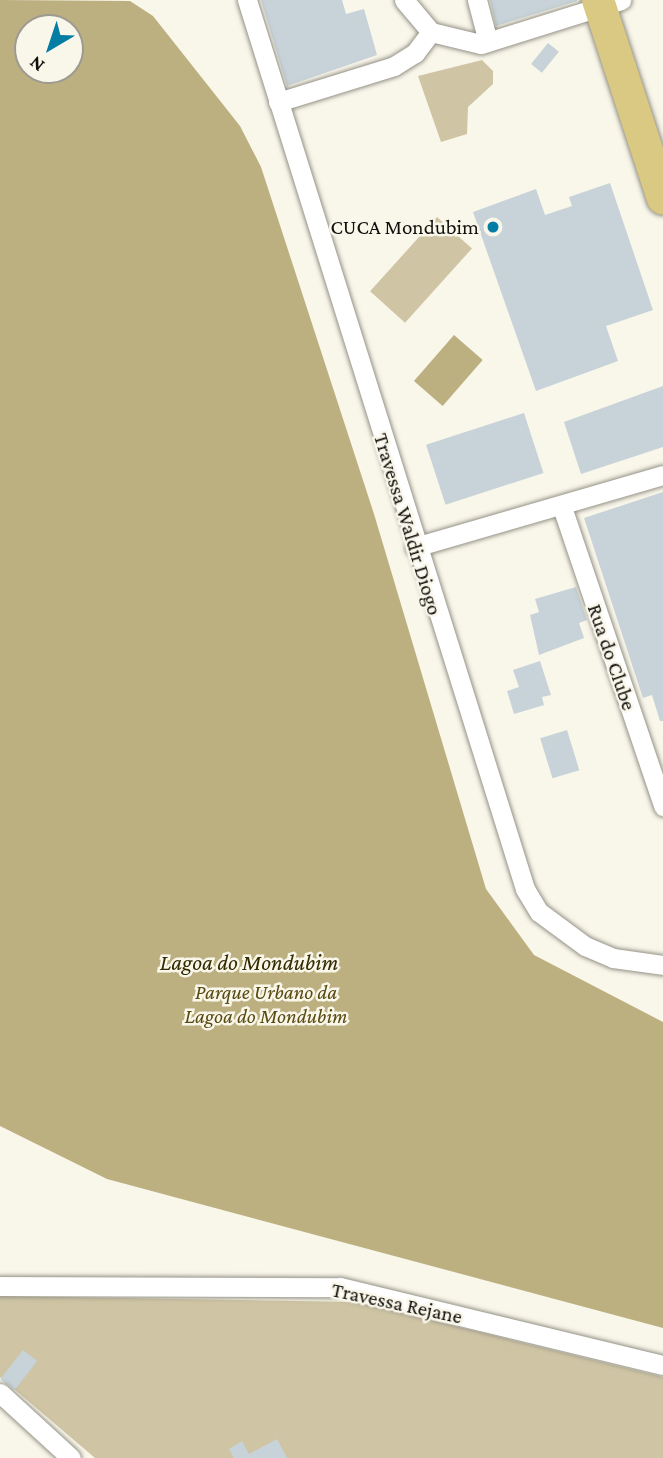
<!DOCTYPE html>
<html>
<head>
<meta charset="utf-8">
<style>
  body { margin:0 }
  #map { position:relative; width:663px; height:1458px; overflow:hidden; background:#f9f6ea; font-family:"Crimson Pro",serif }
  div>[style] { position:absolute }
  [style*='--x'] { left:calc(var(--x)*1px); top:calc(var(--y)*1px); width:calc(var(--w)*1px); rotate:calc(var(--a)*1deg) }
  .green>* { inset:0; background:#cfc5a4; transform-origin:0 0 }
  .water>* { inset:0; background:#bcaf80; transform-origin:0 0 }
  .building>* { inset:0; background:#c7d3d9; transform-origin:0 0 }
  .roads { filter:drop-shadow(0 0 2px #959287) drop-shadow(0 0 2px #959287) }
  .minor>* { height:19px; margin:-9.5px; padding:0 9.5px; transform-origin:9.5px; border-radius:9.5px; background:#fff }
  .primary>* { height:32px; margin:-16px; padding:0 16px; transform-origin:16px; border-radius:16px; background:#dac982 }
  .dots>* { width:19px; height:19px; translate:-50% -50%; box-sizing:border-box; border:4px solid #f9f6ea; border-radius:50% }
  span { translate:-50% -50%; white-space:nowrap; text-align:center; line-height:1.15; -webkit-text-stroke:5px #f9f6ea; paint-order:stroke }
  .poi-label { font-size:21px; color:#100f0b }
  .right { translate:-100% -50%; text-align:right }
  .street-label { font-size:21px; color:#100f0b }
  .park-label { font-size:21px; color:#584910; font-style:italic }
  .water-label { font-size:23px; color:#332901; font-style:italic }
  .north { position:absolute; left:14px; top:14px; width:70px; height:70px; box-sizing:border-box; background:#f9f6ea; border:2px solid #9c9a91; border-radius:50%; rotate:219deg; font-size:19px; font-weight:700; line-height:28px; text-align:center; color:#100f0b }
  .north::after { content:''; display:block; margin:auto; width:24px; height:32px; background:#047da4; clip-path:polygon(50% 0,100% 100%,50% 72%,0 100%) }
</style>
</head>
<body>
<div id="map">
  <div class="green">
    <div style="clip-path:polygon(482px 60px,493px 71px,493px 84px,468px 107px,467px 134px,441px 142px,418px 76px)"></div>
    <div style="left:437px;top:217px;width:47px;height:100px;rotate:42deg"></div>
    <div style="clip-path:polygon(0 1296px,356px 1302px,663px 1377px,663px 1458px,95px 1458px,0 1377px)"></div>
  </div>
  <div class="water">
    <div style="clip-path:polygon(evenodd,0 0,130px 1px,153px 16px,240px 126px,261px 167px,374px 514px,486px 889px,534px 955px,663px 1022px,663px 1328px,107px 1179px,0 1126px,0 0,70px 28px,70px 70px,28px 70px,28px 28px,70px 28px)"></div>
    <div style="left:454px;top:335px;width:38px;height:61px;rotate:41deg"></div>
  </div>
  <div class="building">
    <div style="clip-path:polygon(261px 0,342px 0,346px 14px,364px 9px,377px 55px,287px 86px)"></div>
    <div style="clip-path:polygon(490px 0,577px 0,577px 1px,496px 26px)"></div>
    <div style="left:548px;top:43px;width:14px;height:27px;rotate:39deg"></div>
    <div style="clip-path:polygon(610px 183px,653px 310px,606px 326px,618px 361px,536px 391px,473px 212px,536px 189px,545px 215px,572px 206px,569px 197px)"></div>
    <div style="clip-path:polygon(663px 386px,663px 447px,581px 474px,564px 422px)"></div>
    <div style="left:524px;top:413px;width:63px;height:103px;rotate:72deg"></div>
    <div style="clip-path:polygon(663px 492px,663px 721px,660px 721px,652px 695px,643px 698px,584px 518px)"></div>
    <div style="clip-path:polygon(576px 587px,587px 620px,579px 623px,584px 638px,539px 655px,530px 615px,539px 612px,535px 599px)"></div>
    <div style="clip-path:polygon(540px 661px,551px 695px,542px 697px,544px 705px,514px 714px,507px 691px,519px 687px,513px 670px)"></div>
    <div style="left:567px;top:730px;width:42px;height:28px;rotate:73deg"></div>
    <div style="left:23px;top:1350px;width:18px;height:37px;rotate:38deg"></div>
    <div style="clip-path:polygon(277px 1439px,287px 1458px,234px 1458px,229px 1449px,242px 1441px,249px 1454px)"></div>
  </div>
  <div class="roads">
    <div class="minor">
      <div style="--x:247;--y:0;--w:931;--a:72.63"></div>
      <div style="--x:525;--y:889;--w:27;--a:59"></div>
      <div style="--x:539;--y:912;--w:57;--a:36.5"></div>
      <div style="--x:585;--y:946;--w:30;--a:23"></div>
      <div style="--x:613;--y:958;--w:50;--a:8"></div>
      <div style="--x:404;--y:0;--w:42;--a:49.8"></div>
      <div style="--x:477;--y:0;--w:43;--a:75.3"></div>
      <div style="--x:278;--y:102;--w:121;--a:-17.2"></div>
      <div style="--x:394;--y:66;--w:25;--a:-32"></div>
      <div style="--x:415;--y:53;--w:26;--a:-53"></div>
      <div style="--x:431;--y:32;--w:51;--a:13.5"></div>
      <div style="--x:481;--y:44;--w:147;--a:-17.4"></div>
      <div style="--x:562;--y:507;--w:316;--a:71.3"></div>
      <div style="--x:415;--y:547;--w:258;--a:-16.2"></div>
      <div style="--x:0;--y:1286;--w:340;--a:0.2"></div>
      <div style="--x:340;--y:1287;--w:332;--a:13.6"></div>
      <div style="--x:0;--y:1393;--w:96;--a:42.5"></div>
    </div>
    <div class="primary">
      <div style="--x:598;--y:0;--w:209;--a:71.9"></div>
    </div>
  </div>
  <div class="dots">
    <div style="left:493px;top:227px;background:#047da4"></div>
  </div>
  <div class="poi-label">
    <span class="right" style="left:479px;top:227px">CUCA Mondubim</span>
  </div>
  <div class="street-label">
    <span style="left:408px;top:524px;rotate:73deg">Travessa Waldir Diogo</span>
    <span style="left:612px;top:657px;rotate:71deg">Rua do Clube</span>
    <span style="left:397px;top:1303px;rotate:12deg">Travessa Rejane</span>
  </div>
  <div class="park-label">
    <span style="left:266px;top:1004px">Parque Urbano da<br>Lagoa do Mondubim</span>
  </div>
  <div class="water-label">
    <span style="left:249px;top:962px">Lagoa do Mondubim</span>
  </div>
  <div class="north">N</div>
</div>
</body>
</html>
